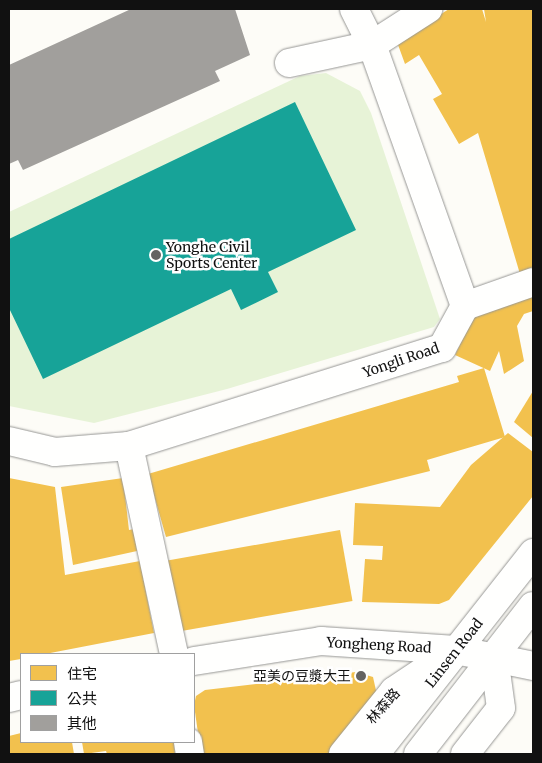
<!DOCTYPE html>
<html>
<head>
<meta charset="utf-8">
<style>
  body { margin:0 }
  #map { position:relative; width:542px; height:763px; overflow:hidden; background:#fdfcf7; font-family:Merriweather,"Noto Sans TC","Noto Sans JP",serif }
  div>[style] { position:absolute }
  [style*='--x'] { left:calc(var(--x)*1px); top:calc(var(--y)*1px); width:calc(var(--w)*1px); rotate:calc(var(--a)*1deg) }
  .green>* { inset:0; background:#e7f3d7 }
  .homes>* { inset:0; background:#f2c14e; transform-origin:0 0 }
  .public>* { inset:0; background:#17a398 }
  .building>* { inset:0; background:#a19f9c }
  .roads { filter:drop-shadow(0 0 1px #979795) drop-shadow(0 0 1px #979795) }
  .minor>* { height:28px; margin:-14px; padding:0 14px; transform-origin:14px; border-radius:14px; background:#fffffe }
  .dots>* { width:14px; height:14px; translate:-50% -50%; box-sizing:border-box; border:2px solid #fff; border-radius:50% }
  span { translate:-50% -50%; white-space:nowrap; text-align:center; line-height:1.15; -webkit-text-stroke:5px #fff; paint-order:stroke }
  .poi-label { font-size:14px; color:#111 }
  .left { translate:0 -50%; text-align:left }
  .right { translate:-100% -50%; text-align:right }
  .street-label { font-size:14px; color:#111 }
  .frame { position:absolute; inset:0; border:10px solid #111; pointer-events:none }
  .legend { position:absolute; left:20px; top:653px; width:175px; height:90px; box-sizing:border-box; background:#fff; border:1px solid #a0a0a0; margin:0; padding:6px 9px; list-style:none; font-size:15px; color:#111 }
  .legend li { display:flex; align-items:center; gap:10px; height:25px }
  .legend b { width:25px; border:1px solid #a0a0a0 }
</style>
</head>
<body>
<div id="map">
  <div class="green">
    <div style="clip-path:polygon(326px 73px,360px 91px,371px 113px,440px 319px,434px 327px,227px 389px,94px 423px,9px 406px,9px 212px,300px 76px)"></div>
  </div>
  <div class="homes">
    <div style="clip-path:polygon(449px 9px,482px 9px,486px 22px,484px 9px,533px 9px,533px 269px,520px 274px,478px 133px,459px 144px,433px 99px,442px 94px,419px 55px,405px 64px,397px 42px)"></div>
    <div style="clip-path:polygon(533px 287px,533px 311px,524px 314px,517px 326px,524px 361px,504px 374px,499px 351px,490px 371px,455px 355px,478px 307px)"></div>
    <div style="clip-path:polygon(484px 368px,505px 437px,427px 460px,430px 471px,166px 537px,148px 474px,459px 382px,457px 376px)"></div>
    <div style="clip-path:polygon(533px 391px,533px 438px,514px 422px)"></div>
    <div style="clip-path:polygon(508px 433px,533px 452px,533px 496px,449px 600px,439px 604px,362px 602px,365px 559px,382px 560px,383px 546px,353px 545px,355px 503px,440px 507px,471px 465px)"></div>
    <div style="clip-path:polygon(9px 478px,55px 487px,65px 575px,140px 561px,154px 633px,45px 654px,21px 654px,21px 659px,9px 661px)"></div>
    <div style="clip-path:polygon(123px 478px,129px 530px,134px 529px,137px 551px,73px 565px,61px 487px)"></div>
    <div style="left:340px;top:530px;width:72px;height:178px;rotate:80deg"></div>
    <div style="clip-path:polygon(356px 672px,373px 677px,377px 695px,330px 754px,201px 754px,194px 705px,196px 696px,205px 690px)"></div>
    <div style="clip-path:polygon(21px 733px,21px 742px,72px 742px,74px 754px,9px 754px,9px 736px)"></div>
    <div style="clip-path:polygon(82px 742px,174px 742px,175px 754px,107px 754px,106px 751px,84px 754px)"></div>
  </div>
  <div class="public">
    <div style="clip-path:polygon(295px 102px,356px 230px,268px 272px,278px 292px,241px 310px,231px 289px,43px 379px,9px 308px,9px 239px)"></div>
  </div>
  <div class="building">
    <div style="clip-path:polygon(131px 9px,235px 9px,250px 55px,215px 71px,220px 81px,23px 170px,18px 160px,9px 164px,9px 65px)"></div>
  </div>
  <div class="roads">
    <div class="minor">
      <div style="--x:289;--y:63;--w:85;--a:-12.2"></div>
      <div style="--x:372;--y:45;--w:67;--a:-32.7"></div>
      <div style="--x:465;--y:306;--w:72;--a:-19.4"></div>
      <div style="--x:9;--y:441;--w:47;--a:13.4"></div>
      <div style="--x:55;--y:452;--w:74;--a:-4.6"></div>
      <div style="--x:129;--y:446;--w:328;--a:-17.4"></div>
      <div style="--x:442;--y:348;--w:48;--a:-61.3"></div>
      <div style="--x:465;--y:306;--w:277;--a:-109.6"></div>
      <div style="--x:372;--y:45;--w:40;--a:-116.6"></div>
      <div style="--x:129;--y:446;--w:213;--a:77.8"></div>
      <div style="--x:194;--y:661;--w:129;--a:-8.9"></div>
      <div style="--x:321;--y:641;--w:135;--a:3.8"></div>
      <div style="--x:456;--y:650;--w:79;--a:11.7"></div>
      <div style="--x:9;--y:698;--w:12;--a:-14"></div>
      <div style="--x:188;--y:742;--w:12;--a:81"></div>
      <div style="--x:343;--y:754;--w:81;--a:-51"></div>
      <div style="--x:394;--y:691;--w:50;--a:-33.7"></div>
      <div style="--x:375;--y:754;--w:256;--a:-51.8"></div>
      <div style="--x:418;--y:754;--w:187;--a:-52.2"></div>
      <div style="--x:465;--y:754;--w:58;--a:-52"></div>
      <div style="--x:501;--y:708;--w:51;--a:-97.8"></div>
    </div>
  </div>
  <div class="dots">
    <div style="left:156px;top:255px;background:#646362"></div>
    <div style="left:361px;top:676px;background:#646362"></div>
  </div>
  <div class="poi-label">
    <span class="left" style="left:166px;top:255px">Yonghe Civil<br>Sports Center</span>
    <span class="right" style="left:351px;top:676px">亞美の豆漿大王</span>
  </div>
  <div class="street-label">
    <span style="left:401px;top:360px;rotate:-19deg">Yongli Road</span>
    <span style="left:379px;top:645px;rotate:3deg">Yongheng Road</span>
    <span style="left:454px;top:653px;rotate:-52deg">Linsen Road</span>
    <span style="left:383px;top:706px;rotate:-48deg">林森路</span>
  </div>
  <div class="frame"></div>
  <ul class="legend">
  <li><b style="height:14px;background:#f2c14e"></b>住宅</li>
  <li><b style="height:14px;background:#17a398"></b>公共</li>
  <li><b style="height:14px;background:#a19f9c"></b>其他</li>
  </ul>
</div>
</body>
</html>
